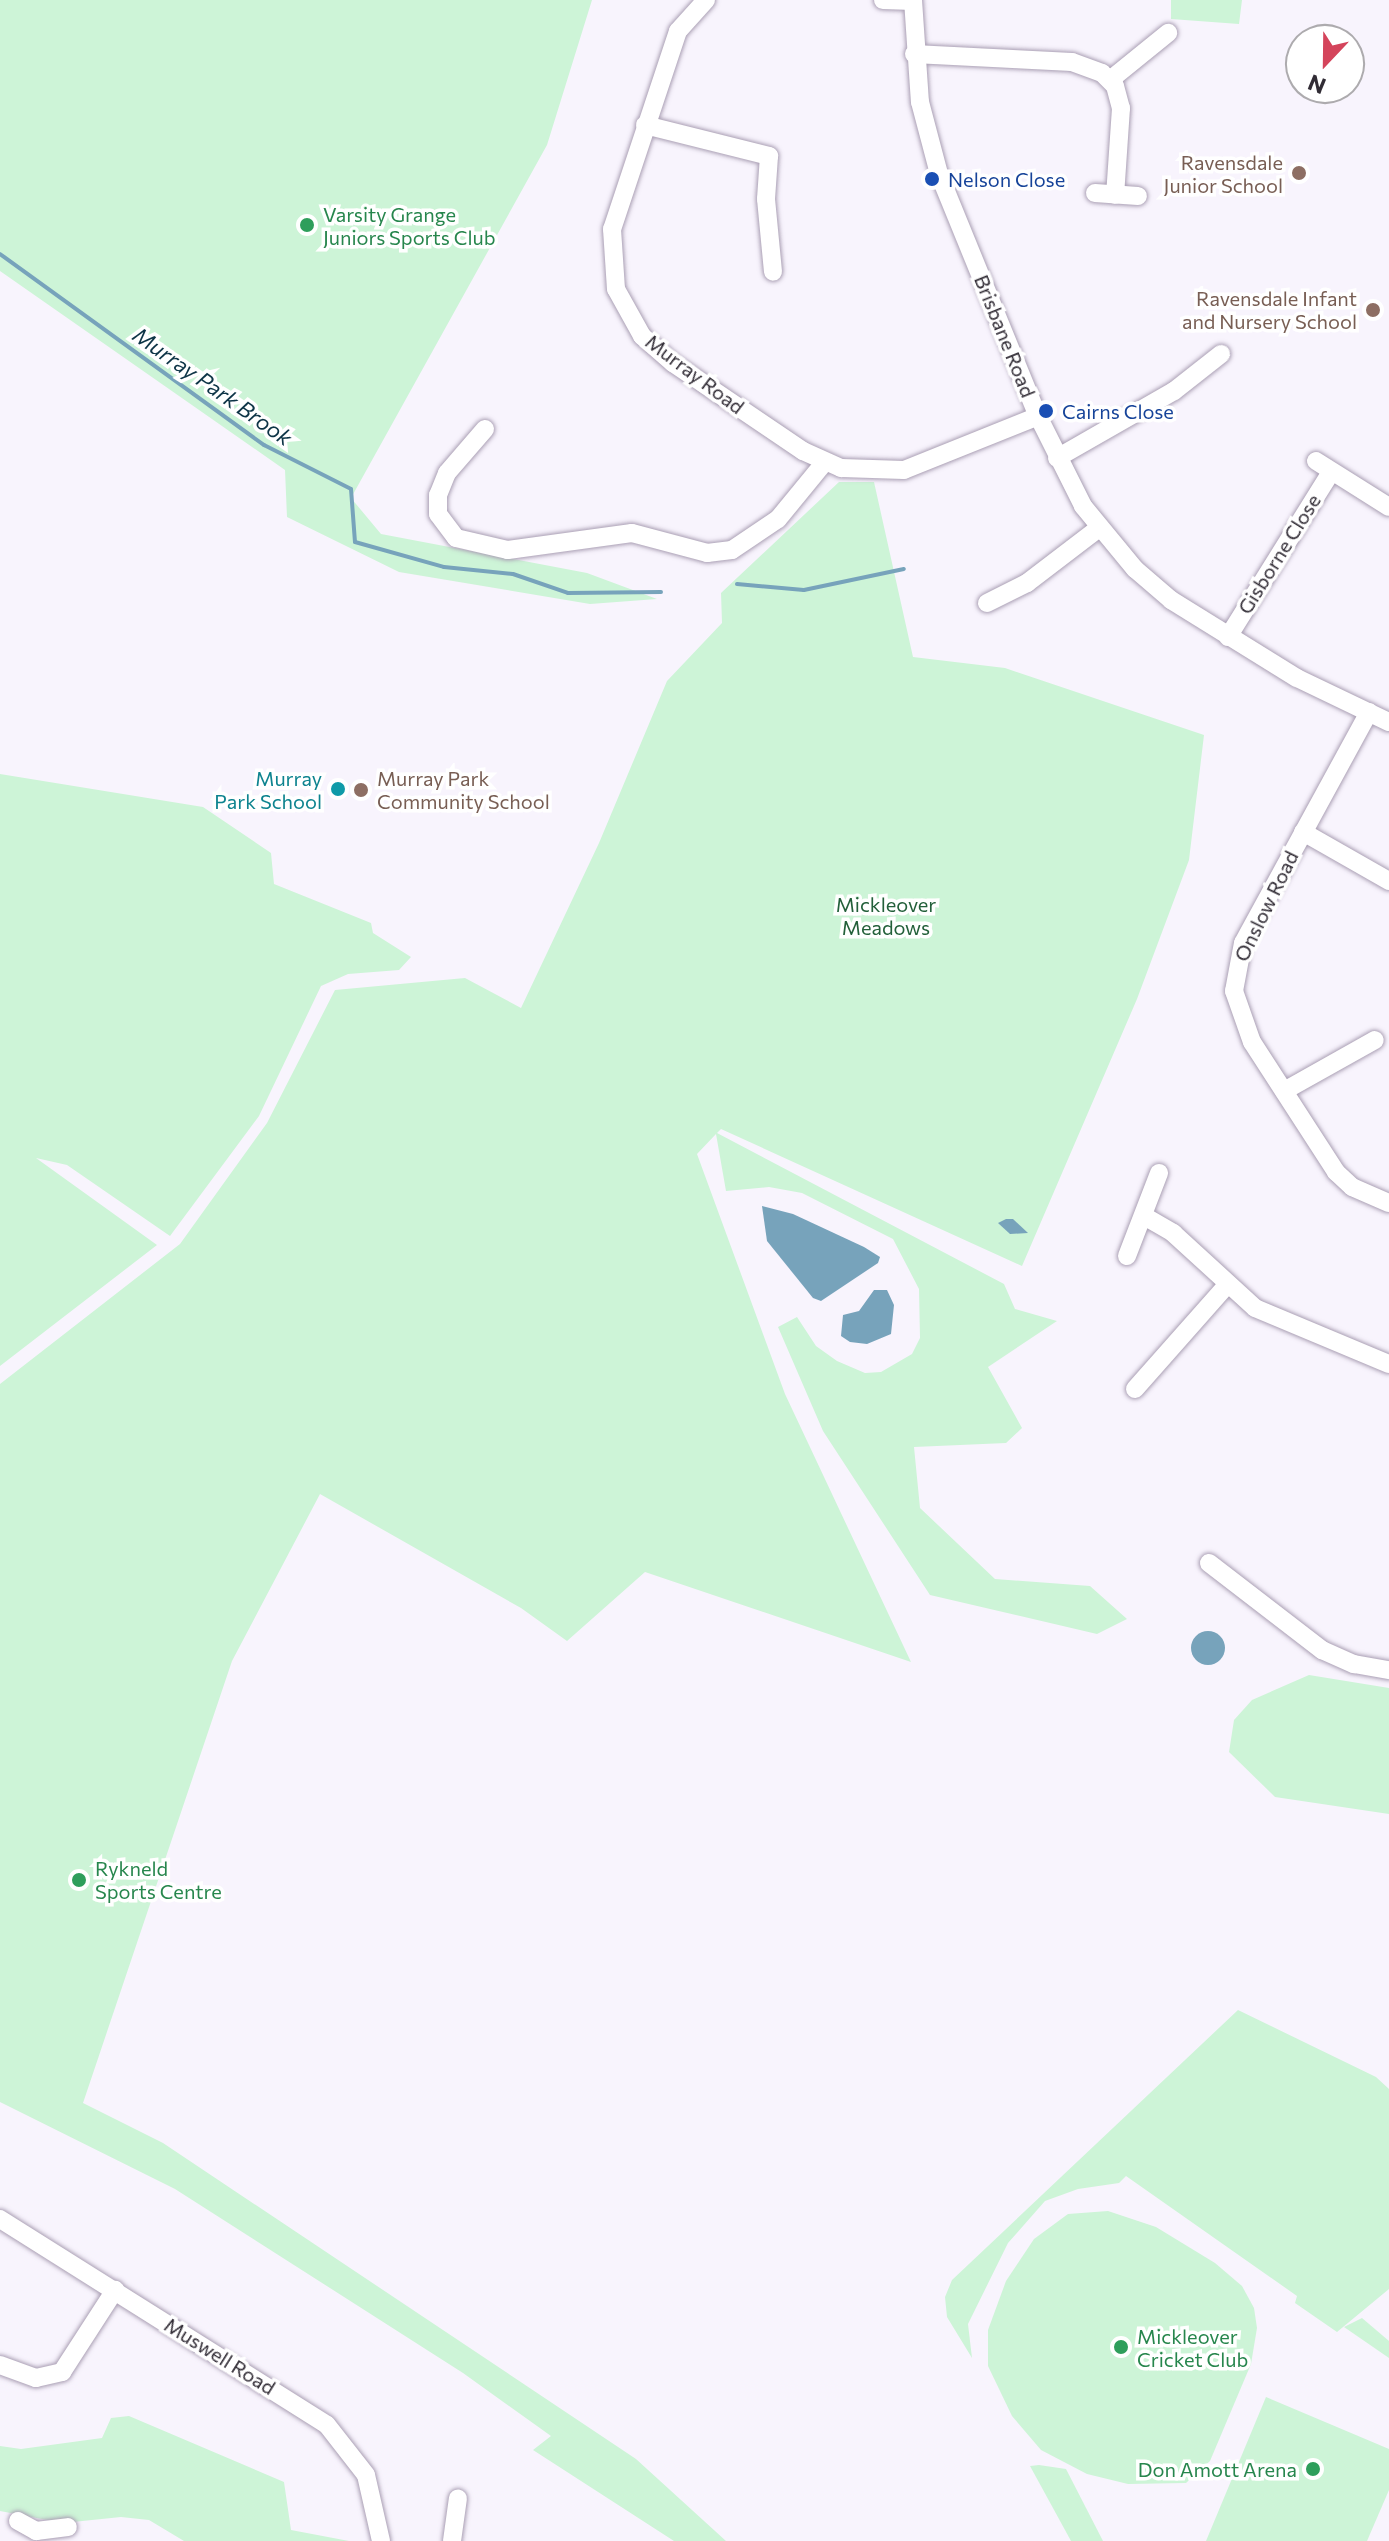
<!DOCTYPE html>
<html>
<head>
<meta charset="utf-8">
<style>
  body { margin:0 }
  #map { position:relative; width:1389px; height:2541px; overflow:hidden; background:#f8f4fd; font-family:Commissioner,sans-serif }
  div>[style] { position:absolute }
  [style*='--x'] { left:calc(var(--x)*1px); top:calc(var(--y)*1px); width:calc(var(--w)*1px); rotate:calc(var(--a)*1deg) }
  .green>* { inset:0; background:#cdf4d7 }
  .water>* { inset:0; background:#77a3bb }
  .round { border-radius:50% }
  .stream>* { height:4px; margin:-2px; padding:0 2px; transform-origin:2px; border-radius:2px; background:#77a3bb }
  .roads { filter:drop-shadow(0 0 2px #aa9fb4) drop-shadow(0 0 2px #aa9fb4) }
  .minor>* { height:18px; margin:-9px; padding:0 9px; transform-origin:9px; border-radius:9px; background:#fff }
  .dots>* { width:22px; height:22px; translate:-50% -50%; box-sizing:border-box; border:4px solid #fff; border-radius:50% }
  span { translate:-50% -50%; white-space:nowrap; text-align:center; line-height:1.15; -webkit-text-stroke:7px #fff; paint-order:stroke }
  .education-label { font-size:20px; color:#785e54 }
  .right { translate:-100% -50%; text-align:right }
  .left { translate:0 -50%; text-align:left }
  .transit-label { font-size:20px; color:#164399 }
  .leisure-label { font-size:20px; color:#27864d }
  .street-label { font-size:20px; color:#312c35 }
  .culture-label { font-size:20px; color:#0d838f }
  .park-label { font-size:20px; color:#23603a }
  .water-label { font-size:22px; color:#0d3446; font-style:italic }
  .north { position:absolute; left:1285px; top:24px; width:80px; height:80px; box-sizing:border-box; background:#fff; border:2px solid #adabae; border-radius:50%; rotate:202deg; font-size:22px; font-weight:700; line-height:32px; text-align:center; color:#312c35 }
  .north::after { content:''; display:block; margin:auto; width:28px; height:36px; background:#d4445b; clip-path:polygon(50% 0,100% 100%,50% 72%,0 100%) }
</style>
</head>
<body>
<div id="map">
  <div class="green">
    <div style="clip-path:polygon(0 0,592px 0,547px 145px,351px 498px,381px 534px,587px 573px,657px 599px,590px 604px,399px 572px,287px 517px,285px 470px,0 271px)"></div>
    <div style="clip-path:polygon(1171px 0,1242px 0,1239px 24px,1171px 19px)"></div>
    <div style="clip-path:polygon(839px 482px,874px 482px,913px 657px,1005px 668px,1204px 735px,1189px 860px,1137px 999px,1022px 1266px,721px 1129px,717px 1133px,1004px 1284px,1015px 1309px,1057px 1321px,988px 1367px,1022px 1428px,1006px 1443px,914px 1447px,920px 1508px,995px 1579px,1090px 1586px,1127px 1619px,1097px 1634px,930px 1595px,823px 1431px,778px 1327px,797px 1317px,816px 1346px,837px 1361px,865px 1373px,881px 1372px,912px 1354px,920px 1338px,919px 1289px,893px 1239px,802px 1193px,769px 1187px,726px 1191px,716px 1134px,697px 1154px,785px 1394px,911px 1662px,645px 1572px,567px 1641px,521px 1608px,320px 1494px,232px 1661px,83px 2103px,163px 2143px,636px 2459px,726px 2541px,674px 2541px,533px 2450px,551px 2436px,463px 2373px,175px 2189px,0 2102px,0 1384px,180px 1244px,267px 1123px,335px 990px,465px 978px,521px 1008px,599px 843px,667px 681px,722px 623px,721px 593px)"></div>
    <div style="clip-path:polygon(0 774px,203px 807px,271px 853px,274px 884px,371px 923px,373px 933px,411px 957px,399px 970px,348px 974px,321px 986px,259px 1116px,170px 1236px,67px 1165px,36px 1158px,157px 1245px,0 1366px)"></div>
    <div style="clip-path:polygon(1309px 1675px,1389px 1688px,1389px 1814px,1275px 1797px,1229px 1752px,1234px 1720px,1252px 1700px)"></div>
    <div style="clip-path:polygon(1238px 2010px,1376px 2077px,1389px 2089px,1389px 2289px,1337px 2332px,1295px 2303px,1297px 2296px,1126px 2176px,1119px 2183px,1078px 2189px,1045px 2201px,1008px 2243px,968px 2324px,972px 2358px,947px 2317px,945px 2297px,952px 2280px)"></div>
    <div style="clip-path:polygon(1108px 2211px,1156px 2227px,1215px 2263px,1242px 2286px,1254px 2308px,1257px 2328px,1251px 2364px,1210px 2461px,1186px 2483px,1128px 2484px,1087px 2474px,1041px 2450px,1012px 2416px,988px 2366px,988px 2330px,1006px 2281px,1034px 2239px,1068px 2214px)"></div>
    <div style="clip-path:polygon(1362px 2318px,1389px 2341px,1389px 2358px,1344px 2327px)"></div>
    <div style="clip-path:polygon(1266px 2397px,1389px 2449px,1389px 2490px,1367px 2541px,1206px 2541px)"></div>
    <div style="clip-path:polygon(129px 2416px,284px 2482px,291px 2530px,349px 2541px,184px 2541px,149px 2520px,121px 2517px,63px 2523px,0 2511px,0 2446px,21px 2449px,102px 2438px,111px 2418px)"></div>
    <div style="clip-path:polygon(1039px 2465px,1066px 2469px,1103px 2541px,1071px 2541px,1030px 2466px)"></div>
  </div>
  <div class="water">
    <div style="clip-path:polygon(762px 1206px,793px 1214px,864px 1247px,880px 1257px,878px 1263px,821px 1301px,813px 1298px,767px 1241px)"></div>
    <div style="clip-path:polygon(1006px 1219px,1013px 1219px,1028px 1233px,1010px 1234px,998px 1223px)"></div>
    <div style="clip-path:polygon(874px 1290px,887px 1290px,894px 1305px,891px 1334px,867px 1344px,850px 1342px,841px 1336px,843px 1315px,859px 1311px)"></div>
    <div class="round" style="left:1191px;top:1631px;width:34px;height:34px"></div>
  </div>
  <div class="stream">
    <div style="--x:0;--y:254;--w:326;--a:35.9"></div>
    <div style="--x:264;--y:445;--w:97;--a:26.8"></div>
    <div style="--x:351;--y:489;--w:53;--a:85.7"></div>
    <div style="--x:355;--y:542;--w:92;--a:15.7"></div>
    <div style="--x:444;--y:567;--w:69;--a:5.8"></div>
    <div style="--x:513;--y:574;--w:58;--a:19.1"></div>
    <div style="--x:568;--y:593;--w:93;--a:-0.6"></div>
    <div style="--x:737;--y:584;--w:67;--a:5.1"></div>
    <div style="--x:804;--y:590;--w:102;--a:-11.9"></div>
  </div>
  <div class="roads">
    <div class="minor">
      <div style="--x:706;--y:0;--w:42;--a:132.1"></div>
      <div style="--x:678;--y:31;--w:209;--a:108.4"></div>
      <div style="--x:612;--y:229;--w:60;--a:86.2"></div>
      <div style="--x:616;--y:289;--w:54;--a:61"></div>
      <div style="--x:642;--y:336;--w:41;--a:41.1"></div>
      <div style="--x:673;--y:363;--w:157;--a:34.1"></div>
      <div style="--x:803;--y:451;--w:42;--a:24.1"></div>
      <div style="--x:841;--y:468;--w:63;--a:1.8"></div>
      <div style="--x:904;--y:470;--w:144;--a:-21.9"></div>
      <div style="--x:883;--y:0;--w:30;--a:2"></div>
      <div style="--x:913;--y:0;--w:102;--a:86.1"></div>
      <div style="--x:920;--y:102;--w:74;--a:75.2"></div>
      <div style="--x:939;--y:174;--w:261;--a:67.8"></div>
      <div style="--x:1038;--y:416;--w:101;--a:63.4"></div>
      <div style="--x:1083;--y:506;--w:82;--a:50.5"></div>
      <div style="--x:1135;--y:569;--w:48;--a:40.7"></div>
      <div style="--x:1171;--y:600;--w:148;--a:31.8"></div>
      <div style="--x:1297;--y:678;--w:102;--a:25.6"></div>
      <div style="--x:914;--y:54;--w:158;--a:2.9"></div>
      <div style="--x:1072;--y:62;--w:32;--a:20"></div>
      <div style="--x:1102;--y:73;--w:18;--a:45"></div>
      <div style="--x:1115;--y:86;--w:23;--a:75"></div>
      <div style="--x:1121;--y:108;--w:87;--a:93.9"></div>
      <div style="--x:1110;--y:80;--w:75;--a:-39"></div>
      <div style="--x:645;--y:125;--w:128;--a:14"></div>
      <div style="--x:769;--y:156;--w:43;--a:94"></div>
      <div style="--x:766;--y:199;--w:73;--a:84.5"></div>
      <div style="--x:1095;--y:193;--w:43;--a:4"></div>
      <div style="--x:485;--y:429;--w:58;--a:130.8"></div>
      <div style="--x:447;--y:473;--w:24;--a:112"></div>
      <div style="--x:438;--y:495;--w:19;--a:90"></div>
      <div style="--x:438;--y:514;--w:30;--a:53"></div>
      <div style="--x:456;--y:538;--w:53;--a:13"></div>
      <div style="--x:508;--y:550;--w:125;--a:-7.8"></div>
      <div style="--x:632;--y:533;--w:78;--a:14.9"></div>
      <div style="--x:707;--y:553;--w:25;--a:-7"></div>
      <div style="--x:732;--y:550;--w:55;--a:-34"></div>
      <div style="--x:778;--y:519;--w:72;--a:-50.6"></div>
      <div style="--x:1057;--y:458;--w:135;--a:-29.8"></div>
      <div style="--x:1174;--y:391;--w:60;--a:-38.2"></div>
      <div style="--x:1316;--y:461;--w:86;--a:32.2"></div>
      <div style="--x:987;--y:603;--w:45;--a:-26.6"></div>
      <div style="--x:1027;--y:583;--w:91;--a:-37.4"></div>
      <div style="--x:1228;--y:637;--w:195;--a:-58"></div>
      <div style="--x:1369;--y:712;--w:263;--a:118.6"></div>
      <div style="--x:1243;--y:943;--w:49;--a:100.6"></div>
      <div style="--x:1234;--y:991;--w:54;--a:70.6"></div>
      <div style="--x:1252;--y:1042;--w:155;--a:57.1"></div>
      <div style="--x:1336;--y:1172;--w:22;--a:43"></div>
      <div style="--x:1352;--y:1187;--w:40;--a:23.4"></div>
      <div style="--x:1303;--y:832;--w:99;--a:29.7"></div>
      <div style="--x:1284;--y:1091;--w:104;--a:-29.3"></div>
      <div style="--x:1144;--y:1216;--w:34;--a:30"></div>
      <div style="--x:1173;--y:1233;--w:111;--a:42.4"></div>
      <div style="--x:1255;--y:1308;--w:145;--a:22.7"></div>
      <div style="--x:1127;--y:1256;--w:89;--a:-68.9"></div>
      <div style="--x:1135;--y:1389;--w:139;--a:-48.5"></div>
      <div style="--x:1209;--y:1563;--w:143;--a:37.6"></div>
      <div style="--x:1322;--y:1650;--w:35;--a:24"></div>
      <div style="--x:1354;--y:1664;--w:36;--a:10"></div>
      <div style="--x:0;--y:2219;--w:386;--a:32.2"></div>
      <div style="--x:327;--y:2425;--w:63;--a:52"></div>
      <div style="--x:366;--y:2475;--w:68;--a:77.2"></div>
      <div style="--x:0;--y:2365;--w:38;--a:20"></div>
      <div style="--x:36;--y:2378;--w:27;--a:-13"></div>
      <div style="--x:62;--y:2372;--w:98;--a:-57.1"></div>
      <div style="--x:18;--y:2521;--w:21;--a:29"></div>
      <div style="--x:36;--y:2531;--w:32;--a:-7"></div>
      <div style="--x:452;--y:2541;--w:43;--a:-82.1"></div>
    </div>
  </div>
  <div class="dots">
    <div style="left:1299px;top:173px;background:#8d6e63"></div>
    <div style="left:932px;top:179px;background:#1a4fb4"></div>
    <div style="left:307px;top:225px;background:#2e9e5b"></div>
    <div style="left:1373px;top:310px;background:#8d6e63"></div>
    <div style="left:1046px;top:411px;background:#1a4fb4"></div>
    <div style="left:338px;top:789px;background:#0f9aa8"></div>
    <div style="left:361px;top:790px;background:#8d6e63"></div>
    <div style="left:79px;top:1880px;background:#2e9e5b"></div>
    <div style="left:1121px;top:2347px;background:#2e9e5b"></div>
    <div style="left:1313px;top:2469px;background:#2e9e5b"></div>
  </div>
  <div class="education-label">
    <span class="right" style="left:1283px;top:174px">Ravensdale<br>Junior School</span>
    <span class="right" style="left:1357px;top:310px">Ravensdale Infant<br>and Nursery School</span>
    <span class="left" style="left:377px;top:790px">Murray Park<br>Community School</span>
  </div>
  <div class="transit-label">
    <span class="left" style="left:948px;top:179px">Nelson Close</span>
    <span class="left" style="left:1062px;top:411px">Cairns Close</span>
  </div>
  <div class="leisure-label">
    <span class="left" style="left:323px;top:226px">Varsity Grange<br>Juniors Sports Club</span>
    <span class="left" style="left:95px;top:1880px">Rykneld<br>Sports Centre</span>
    <span class="left" style="left:1137px;top:2348px">Mickleover<br>Cricket Club</span>
    <span class="right" style="left:1297px;top:2469px">Don Amott Arena</span>
  </div>
  <div class="street-label">
    <span style="left:1005px;top:336px;rotate:68deg">Brisbane Road</span>
    <span style="left:695px;top:374px;rotate:37deg">Murray Road</span>
    <span style="left:1279px;top:554px;rotate:-58deg">Gisborne Close</span>
    <span style="left:1266px;top:906px;rotate:-64deg">Onslow Road</span>
    <span style="left:220px;top:2356px;rotate:32deg">Muswell Road</span>
  </div>
  <div class="culture-label">
    <span class="right" style="left:322px;top:790px">Murray<br>Park School</span>
  </div>
  <div class="park-label">
    <span style="left:886px;top:916px">Mickleover<br>Meadows</span>
  </div>
  <div class="water-label">
    <span style="left:213px;top:386px;rotate:35deg">Murray Park Brook</span>
  </div>
  <div class="north">N</div>
</div>
</body>
</html>
